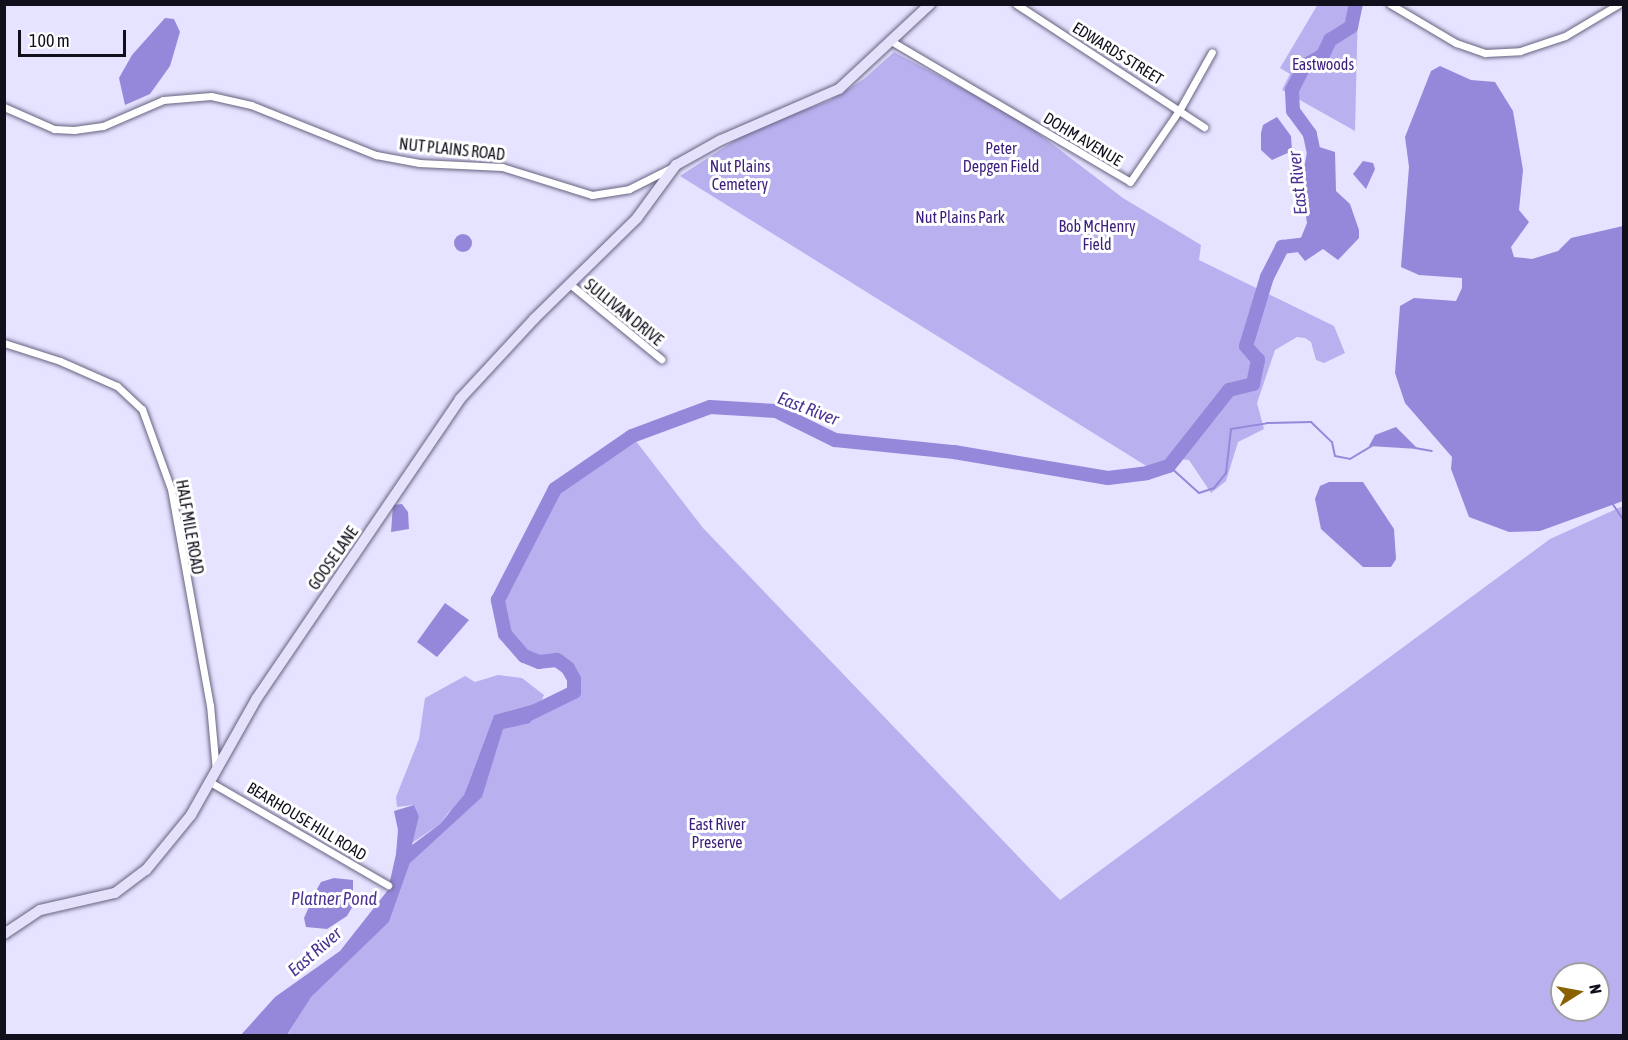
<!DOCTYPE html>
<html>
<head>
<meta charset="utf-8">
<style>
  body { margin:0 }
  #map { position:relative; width:1628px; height:1040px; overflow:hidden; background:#e5e3ff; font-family:"Asap Condensed",sans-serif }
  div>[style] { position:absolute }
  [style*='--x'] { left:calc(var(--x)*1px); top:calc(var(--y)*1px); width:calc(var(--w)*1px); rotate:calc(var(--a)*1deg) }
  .green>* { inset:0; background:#b9b1ef }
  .water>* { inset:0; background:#9588da }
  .round { border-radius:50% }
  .stream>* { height:2px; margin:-1px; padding:0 1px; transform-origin:1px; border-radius:1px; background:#9588da }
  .river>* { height:14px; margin:-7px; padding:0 7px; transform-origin:7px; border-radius:7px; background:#9588da }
  .roads { filter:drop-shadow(0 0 2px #666381) drop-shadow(0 0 2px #666381) }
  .street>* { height:7px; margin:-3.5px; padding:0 3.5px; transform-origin:3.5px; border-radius:3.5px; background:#fff }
  .secondary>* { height:10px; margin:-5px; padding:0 5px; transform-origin:5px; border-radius:5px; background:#e5e1fb }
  span { translate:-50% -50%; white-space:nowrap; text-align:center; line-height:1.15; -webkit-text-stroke:6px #fff; paint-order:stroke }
  .street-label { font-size:16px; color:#110f1b }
  .park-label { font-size:16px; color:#3b1e7d }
  .water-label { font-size:18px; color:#4c3393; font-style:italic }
  .frame { position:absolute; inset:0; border:6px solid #110f1b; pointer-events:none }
  .north { position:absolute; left:1550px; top:962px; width:60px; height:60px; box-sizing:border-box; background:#fff; border:2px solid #a09fa4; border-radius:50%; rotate:79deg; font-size:16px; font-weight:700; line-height:24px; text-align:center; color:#110f1b }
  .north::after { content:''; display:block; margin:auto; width:21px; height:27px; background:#8a6101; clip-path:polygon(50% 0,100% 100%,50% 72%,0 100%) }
  .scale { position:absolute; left:18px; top:30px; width:108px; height:27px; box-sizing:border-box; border:3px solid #110f1b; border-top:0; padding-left:8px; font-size:18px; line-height:21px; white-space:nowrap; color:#110f1b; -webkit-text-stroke:4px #fff; paint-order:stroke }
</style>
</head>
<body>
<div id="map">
  <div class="green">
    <div style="clip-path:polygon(1318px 4px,1358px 5px,1355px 131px,1282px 90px,1290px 74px,1280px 68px)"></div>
    <div style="clip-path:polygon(894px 52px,1018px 118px,1123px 198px,1201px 245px,1199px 260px,1334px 326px,1345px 353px,1324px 363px,1316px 360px,1311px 342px,1305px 338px,1297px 337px,1275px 350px,1257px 403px,1264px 429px,1238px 442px,1226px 481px,1211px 493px,1189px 460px,1180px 459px,1156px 472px,680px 176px,754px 128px,829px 101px,864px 79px)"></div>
    <div style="clip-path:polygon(evenodd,632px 436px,703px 528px,1060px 900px,1550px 539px,1623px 506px,1623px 1035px,287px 1036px,310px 997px,389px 922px,410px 863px,409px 853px,440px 829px,451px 809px,440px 824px,409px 845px,419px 816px,414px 805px,397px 807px,396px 797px,419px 739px,425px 698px,465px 676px,475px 682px,498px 675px,522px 678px,544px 695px,541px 702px,494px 715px,465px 792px,499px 725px,522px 712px,538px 711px,574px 692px,574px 679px,568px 668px,557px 660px,539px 662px,524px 656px,505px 634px,498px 600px,555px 489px,632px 436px,1562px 974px,1598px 974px,1598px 1010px,1562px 1010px,1562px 974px)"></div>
  </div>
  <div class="water">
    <div style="clip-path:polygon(165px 18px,174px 19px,180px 32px,170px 66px,150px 94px,125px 105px,119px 78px,132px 55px)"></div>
    <div style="clip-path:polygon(1440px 66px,1471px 80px,1495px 82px,1513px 111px,1523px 170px,1519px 210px,1529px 222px,1511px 247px,1514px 257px,1532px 259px,1558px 251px,1571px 238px,1623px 226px,1623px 501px,1540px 531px,1509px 532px,1469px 517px,1451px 469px,1452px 457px,1405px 403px,1395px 373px,1400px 306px,1414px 298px,1456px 301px,1462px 288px,1462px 278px,1419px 275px,1401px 267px,1409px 167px,1405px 137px,1431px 71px)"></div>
    <div style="clip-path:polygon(1277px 117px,1291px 136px,1292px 151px,1272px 160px,1261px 150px,1261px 133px,1263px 125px)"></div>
    <div style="clip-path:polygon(1313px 145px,1335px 152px,1336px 191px,1350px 204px,1359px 230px,1359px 238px,1338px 260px,1323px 249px,1305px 261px,1296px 250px,1307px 223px,1301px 185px,1307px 152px)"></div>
    <div style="clip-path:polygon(1363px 161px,1373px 163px,1375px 169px,1366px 189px,1353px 174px)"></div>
    <div class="round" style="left:454px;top:234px;width:18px;height:18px"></div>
    <div style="clip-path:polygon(1396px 427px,1418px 449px,1369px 446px,1375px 435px)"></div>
    <div style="clip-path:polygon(1329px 482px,1363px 482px,1394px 529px,1396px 559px,1391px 567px,1363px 567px,1321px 529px,1315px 499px,1320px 486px)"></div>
    <div style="clip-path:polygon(402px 504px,408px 512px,409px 529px,391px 532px,393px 505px)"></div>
    <div style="clip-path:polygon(445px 603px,469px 620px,437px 657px,417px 642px)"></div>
    <div style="clip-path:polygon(541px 702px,530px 723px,503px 729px,482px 797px,410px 863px,389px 922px,311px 997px,287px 1035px,240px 1036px,275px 997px,340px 951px,388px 890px,396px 854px,398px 830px,394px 811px,414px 805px,419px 816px,412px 845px,440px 824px,464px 795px,494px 715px)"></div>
    <div style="clip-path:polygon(334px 878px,353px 880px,353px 906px,347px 916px,327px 929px,306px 927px,304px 918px,317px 889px,321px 882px)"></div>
  </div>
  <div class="stream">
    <div style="--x:1415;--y:448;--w:17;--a:10"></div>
    <div style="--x:1169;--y:466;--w:40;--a:42"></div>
    <div style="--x:1199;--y:493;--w:16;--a:-18"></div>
    <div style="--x:1214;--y:488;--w:19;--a:-51"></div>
    <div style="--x:1226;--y:473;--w:44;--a:-83.5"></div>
    <div style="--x:1231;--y:429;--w:36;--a:-9"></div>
    <div style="--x:1267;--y:423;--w:44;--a:-1.3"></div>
    <div style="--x:1311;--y:422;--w:29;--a:44"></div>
    <div style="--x:1332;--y:442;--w:14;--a:78"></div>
    <div style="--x:1335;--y:456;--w:15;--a:11"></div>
    <div style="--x:1350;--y:459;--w:26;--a:-31"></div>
    <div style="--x:1612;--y:503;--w:22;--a:56"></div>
  </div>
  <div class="river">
    <div style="--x:1316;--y:163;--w:30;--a:-102"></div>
    <div style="--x:1310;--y:134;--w:29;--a:-126"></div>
    <div style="--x:1293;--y:111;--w:21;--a:-93"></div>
    <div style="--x:1292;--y:90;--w:27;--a:-63"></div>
    <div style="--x:1304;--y:66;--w:22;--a:-30"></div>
    <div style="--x:1323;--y:55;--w:17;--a:-65"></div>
    <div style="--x:1330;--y:40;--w:25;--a:-32"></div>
    <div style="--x:1351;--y:27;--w:24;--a:-78"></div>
    <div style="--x:523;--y:717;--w:57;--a:-26.1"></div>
    <div style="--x:574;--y:692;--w:13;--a:-90"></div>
    <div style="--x:574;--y:679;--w:13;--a:-119"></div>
    <div style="--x:568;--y:668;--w:14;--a:-144"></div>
    <div style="--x:557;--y:660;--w:18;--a:174"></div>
    <div style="--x:539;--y:662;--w:16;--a:-158"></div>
    <div style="--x:524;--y:656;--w:29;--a:-131"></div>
    <div style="--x:505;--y:634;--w:35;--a:-102"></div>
    <div style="--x:498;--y:600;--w:125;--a:-62.8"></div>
    <div style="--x:555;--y:489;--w:93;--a:-34.5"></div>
    <div style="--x:632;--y:436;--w:83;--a:-20.4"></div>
    <div style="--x:710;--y:407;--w:66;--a:3.5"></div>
    <div style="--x:776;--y:411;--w:66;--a:26.2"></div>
    <div style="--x:835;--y:440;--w:120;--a:5.8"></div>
    <div style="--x:954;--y:452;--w:156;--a:9.6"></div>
    <div style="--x:1108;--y:478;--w:39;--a:-7"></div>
    <div style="--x:1147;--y:473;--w:23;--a:-18"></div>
    <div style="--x:1169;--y:466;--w:97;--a:-51.7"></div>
    <div style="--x:1229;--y:390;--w:25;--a:-14"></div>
    <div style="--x:1253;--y:384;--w:25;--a:-78"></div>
    <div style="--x:1258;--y:360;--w:18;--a:-131"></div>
    <div style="--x:1246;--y:346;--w:72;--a:-73.1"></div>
    <div style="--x:1267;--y:277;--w:34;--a:-63"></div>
    <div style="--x:1282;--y:247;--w:24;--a:-7"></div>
    <div style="--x:1306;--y:244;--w:7;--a:-56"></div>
  </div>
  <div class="roads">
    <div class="street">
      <div style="--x:1016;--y:4;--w:225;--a:33.2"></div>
      <div style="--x:1390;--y:4;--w:77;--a:30.6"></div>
      <div style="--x:1456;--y:43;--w:31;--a:19"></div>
      <div style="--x:1485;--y:53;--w:35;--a:-3"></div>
      <div style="--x:1520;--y:51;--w:47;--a:-18.4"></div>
      <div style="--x:1565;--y:36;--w:63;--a:-30.7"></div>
      <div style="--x:891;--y:41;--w:277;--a:30.5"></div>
      <div style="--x:1130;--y:182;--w:88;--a:-55.6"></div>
      <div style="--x:1180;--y:109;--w:65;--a:-60.7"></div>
      <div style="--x:4;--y:107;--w:55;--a:23.7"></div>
      <div style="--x:54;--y:129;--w:20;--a:3"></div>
      <div style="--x:74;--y:130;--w:29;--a:-8"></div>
      <div style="--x:103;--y:126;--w:65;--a:-23.4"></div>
      <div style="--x:163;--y:100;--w:48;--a:-4.8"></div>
      <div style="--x:211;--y:96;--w:41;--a:12.7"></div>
      <div style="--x:251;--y:105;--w:135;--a:21.8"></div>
      <div style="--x:376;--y:155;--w:44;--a:10.5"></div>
      <div style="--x:419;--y:163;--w:83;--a:2.8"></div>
      <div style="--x:502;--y:167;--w:94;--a:17.3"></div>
      <div style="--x:592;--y:195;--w:37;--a:-9"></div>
      <div style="--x:629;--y:189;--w:47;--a:-26.6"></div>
      <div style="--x:571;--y:285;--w:117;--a:39.4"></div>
      <div style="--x:4;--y:343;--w:59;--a:17.8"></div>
      <div style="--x:60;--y:361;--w:62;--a:23.7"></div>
      <div style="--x:117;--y:386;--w:34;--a:43"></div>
      <div style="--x:142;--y:409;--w:85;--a:70.1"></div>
      <div style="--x:171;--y:489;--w:219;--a:79.8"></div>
      <div style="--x:210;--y:705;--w:66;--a:84.8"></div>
      <div style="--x:210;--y:782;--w:206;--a:30.1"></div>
    </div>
    <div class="secondary">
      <div style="--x:4;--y:934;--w:43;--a:-33.7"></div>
      <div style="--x:40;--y:910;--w:77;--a:-12.8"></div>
      <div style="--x:115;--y:893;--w:39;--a:-37"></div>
      <div style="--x:146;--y:870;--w:71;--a:-50.7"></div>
      <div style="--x:191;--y:815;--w:134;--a:-60.6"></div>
      <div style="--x:257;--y:698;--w:361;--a:-55.8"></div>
      <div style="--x:460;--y:399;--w:109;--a:-47.2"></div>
      <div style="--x:534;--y:319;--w:144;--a:-44.4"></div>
      <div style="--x:637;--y:218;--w:66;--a:-53.7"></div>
      <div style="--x:676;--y:165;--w:51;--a:-29.1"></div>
      <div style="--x:721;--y:140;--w:129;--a:-23.4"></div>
      <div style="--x:839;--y:89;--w:125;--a:-43"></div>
    </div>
  </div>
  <div class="street-label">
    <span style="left:1118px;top:53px;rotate:32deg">EDWARDS STREET</span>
    <span style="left:1083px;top:139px;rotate:31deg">DOHM AVENUE</span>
    <span style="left:452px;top:149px;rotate:6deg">NUT PLAINS ROAD</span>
    <span style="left:624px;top:312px;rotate:39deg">SULLIVAN DRIVE</span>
    <span style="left:190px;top:527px;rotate:80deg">HALF MILE ROAD</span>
    <span style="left:333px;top:558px;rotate:-55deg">GOOSE LANE</span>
    <span style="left:307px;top:821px;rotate:31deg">BEARHOUSE HILL ROAD</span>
  </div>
  <div class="park-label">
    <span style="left:1323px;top:64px">Eastwoods</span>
    <span style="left:1001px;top:157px">Peter<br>Depgen Field</span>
    <span style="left:740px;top:175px">Nut Plains<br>Cemetery</span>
    <span style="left:960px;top:217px">Nut Plains Park</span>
    <span style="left:1097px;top:235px">Bob McHenry<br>Field</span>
    <span style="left:717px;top:833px">East River<br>Preserve</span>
  </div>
  <div class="water-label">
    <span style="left:1298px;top:183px;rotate:-96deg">East River</span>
    <span style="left:808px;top:409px;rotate:21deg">East River</span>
    <span style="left:334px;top:899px">Platner Pond</span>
    <span style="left:315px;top:952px;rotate:-41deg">East River</span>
  </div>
  <div class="frame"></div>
  <div class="north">N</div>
  <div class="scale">100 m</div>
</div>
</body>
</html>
